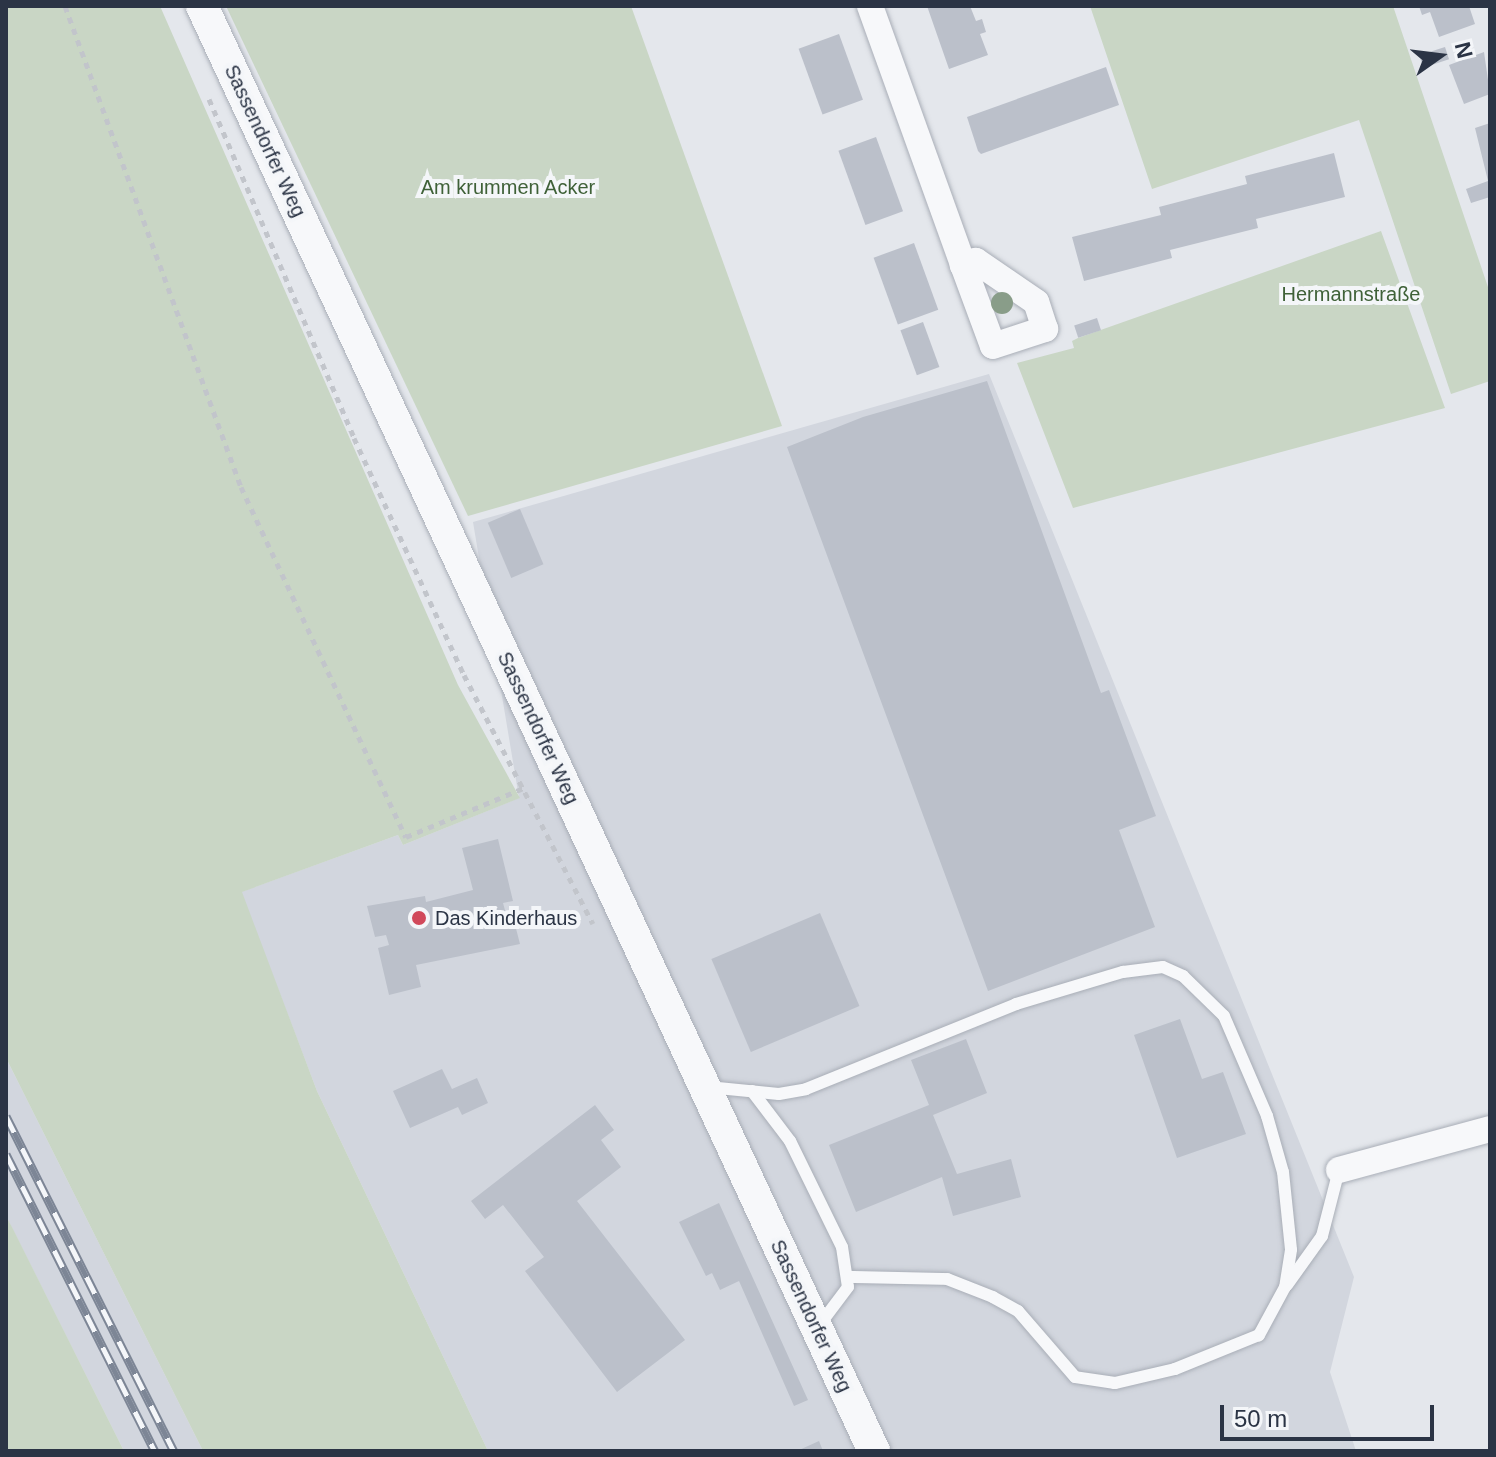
<!DOCTYPE html>
<html>
<head>
<meta charset="utf-8">
<style>
  body { margin:0 }
  #map { position:relative; width:1496px; height:1457px; overflow:hidden; background:#e4e7ec; font-family:Arial,sans-serif }
  div>[style] { position:absolute }
  [style*='--x'] { left:calc(var(--x)*1px); top:calc(var(--y)*1px); width:calc(var(--w)*1px); rotate:calc(var(--a)*1deg) }
  .built>* { inset:0; background:#d2d6de }
  .green>* { inset:0; background:#c9d6c5 }
  .building>* { inset:0; background:#bbc0ca; transform-origin:0 0 }
  .path>* { height:5px; margin-top:-2.5px; transform-origin:0; background:repeating-linear-gradient(90deg,#c2c5cb 0 6px,transparent 0 12px) }
  .roads { filter:drop-shadow(0 0 2px #a9aeb7) drop-shadow(0 0 2px #a9aeb7) }
  .service>* { height:12px; margin:-6px; padding:0 6px; transform-origin:6px; border-radius:6px; background:#f7f8fa }
  .minor>* { height:26px; margin:-13px; padding:0 13px; transform-origin:13px; border-radius:13px; background:#f7f8fa }
  .tertiary>* { height:32px; margin:-16px; padding:0 16px; transform-origin:16px; border-radius:16px; background:#f7f8fa }
  .rail>* { height:9px; margin-top:-4.5px; transform-origin:0; background:repeating-linear-gradient(90deg,#f4f6f9 0 18px,#7d8696 0 36px); box-sizing:border-box; border-block:2px solid #7d8696 }
  .trees>* { width:22px; height:22px; margin:-11px; border-radius:50%; background:#899d89 }
  .dots>* { width:22px; height:22px; translate:-50% -50%; box-sizing:border-box; border:4px solid #f4f6f9; border-radius:50% }
  span { translate:-50% -50%; white-space:nowrap; text-align:center; line-height:1.15; -webkit-text-stroke:8px #f4f6f9; paint-order:stroke }
  .street-label { font-size:20px; color:#2b3445 }
  .park-label { font-size:20px; color:#3f6138 }
  .poi-label { font-size:20px; color:#2b3445 }
  .left { translate:0 -50%; text-align:left }
  .frame { position:absolute; inset:0; border:8px solid #2b3445; pointer-events:none }
  .north { position:absolute; left:1400px; top:16px; width:80px; height:80px; -webkit-text-stroke:6px #f4f6f9; paint-order:stroke; rotate:76deg; font-size:22px; font-weight:700; line-height:32px; text-align:center; color:#2b3445 }
  .north::after { content:''; display:block; margin:auto; width:28px; height:36px; background:#2b3445; clip-path:polygon(50% 0,100% 100%,50% 72%,0 100%) }
  .scale { position:absolute; left:1220px; top:1405px; width:214px; height:36px; box-sizing:border-box; border:4px solid #2b3445; border-top:0; padding-left:10px; font-size:24px; line-height:28px; white-space:nowrap; color:#2b3445; -webkit-text-stroke:6px #f4f6f9; paint-order:stroke }
</style>
</head>
<body>
<div id="map">
  <div class="built">
    <div style="clip-path:polygon(989px 374px,1354px 1277px,1330px 1372px,1356px 1451px,488px 1451px,317px 1091px,241px 892px,398px 835px,403px 845px,519px 798px,473px 522px)"></div>
    <div style="clip-path:polygon(6px 1058px,203px 1451px,124px 1451px,6px 1216px)"></div>
  </div>
  <div class="green">
    <div style="clip-path:polygon(6px 6px,160px 6px,458px 685px,520px 798px,403px 845px,398px 835px,242px 892px,317px 1091px,488px 1451px,203px 1451px,6px 1058px)"></div>
    <div style="clip-path:polygon(226px 6px,631px 6px,782px 426px,468px 516px)"></div>
    <div style="clip-path:polygon(1090px 6px,1393px 6px,1490px 293px,1490px 381px,1451px 394px,1359px 120px,1152px 189px)"></div>
    <div style="clip-path:polygon(1381px 231px,1445px 408px,1073px 508px,1017px 363px,1074px 348px,1072px 341px,1078px 338px)"></div>
    <div style="clip-path:polygon(6px 1216px,13px 1229px,124px 1451px,6px 1451px)"></div>
  </div>
  <div class="building">
    <div style="clip-path:polygon(927px 6px,970px 6px,976px 21px,982px 19px,986px 32px,980px 34px,988px 55px,949px 69px)"></div>
    <div style="clip-path:polygon(1419px 6px,1469px 6px,1475px 24px,1439px 37px,1430px 12px,1422px 15px)"></div>
    <div style="left:839px;top:34px;width:70px;height:43px;rotate:70deg"></div>
    <div style="left:1445px;top:47px;width:13px;height:27px;rotate:72deg"></div>
    <div style="clip-path:polygon(1484px 52px,1490px 94px,1464px 104px,1449px 65px)"></div>
    <div style="clip-path:polygon(1106px 67px,1119px 105px,981px 154px,978px 151px,967px 117px)"></div>
    <div style="clip-path:polygon(1490px 123px,1490px 197px,1471px 203px,1466px 189px,1488px 181px,1475px 128px)"></div>
    <div style="left:876px;top:137px;width:79px;height:40px;rotate:70deg"></div>
    <div style="clip-path:polygon(1334px 153px,1345px 197px,1256px 219px,1258px 228px,1170px 250px,1172px 258px,1084px 281px,1072px 237px,1161px 215px,1159px 207px,1247px 184px,1245px 176px)"></div>
    <div style="left:914px;top:243px;width:71px;height:43px;rotate:70deg"></div>
    <div style="left:1097px;top:318px;width:13px;height:24px;rotate:72deg"></div>
    <div style="left:923px;top:322px;width:48px;height:24px;rotate:70deg"></div>
    <div style="clip-path:polygon(987px 381px,1101px 693px,1109px 690px,1156px 816px,1119px 830px,1155px 927px,988px 991px,787px 447px,863px 417px)"></div>
    <div style="left:520px;top:509px;width:60px;height:35px;rotate:67deg"></div>
    <div style="clip-path:polygon(498px 839px,513px 901px,503px 903px,506px 914px,512px 913px,520px 944px,416px 965px,421px 987px,389px 995px,378px 948px,389px 945px,386px 935px,375px 937px,367px 906px,425px 896px,426px 902px,473px 890px,462px 848px)"></div>
    <div style="left:820px;top:913px;width:101px;height:118px;rotate:67deg"></div>
    <div style="clip-path:polygon(1180px 1019px,1202px 1079px,1223px 1072px,1246px 1134px,1177px 1158px,1134px 1035px)"></div>
    <div style="clip-path:polygon(966px 1039px,987px 1093px,933px 1115px,957px 1174px,1011px 1159px,1021px 1197px,953px 1216px,942px 1177px,856px 1212px,829px 1145px,929px 1105px,911px 1060px)"></div>
    <div style="clip-path:polygon(442px 1069px,452px 1089px,477px 1078px,488px 1103px,462px 1115px,458px 1107px,410px 1128px,393px 1091px)"></div>
    <div style="clip-path:polygon(595px 1105px,614px 1130px,601px 1140px,621px 1167px,577px 1201px,685px 1340px,617px 1392px,525px 1271px,544px 1257px,529px 1238px,503px 1205px,485px 1219px,471px 1201px)"></div>
    <div style="clip-path:polygon(719px 1203px,808px 1400px,794px 1406px,739px 1281px,720px 1290px,712px 1273px,706px 1276px,679px 1222px)"></div>
    <div style="clip-path:polygon(819px 1441px,823px 1451px,797px 1451px)"></div>
  </div>
  <div class="path">
    <div style="--x:65;--y:6;--w:512;--a:69.9"></div>
    <div style="--x:241;--y:487;--w:387;--a:64.8"></div>
    <div style="--x:406;--y:837;--w:128;--a:-22.6"></div>
    <div style="--x:209;--y:99;--w:369;--a:66.8"></div>
    <div style="--x:354;--y:438;--w:261;--a:65.1"></div>
    <div style="--x:464;--y:675;--w:280;--a:62.6"></div>
  </div>
  <div class="roads">
    <div class="service">
      <div style="--x:708;--y:1087;--w:71;--a:5.6"></div>
      <div style="--x:779;--y:1094;--w:27;--a:-10"></div>
      <div style="--x:806;--y:1089;--w:227;--a:-22"></div>
      <div style="--x:1016;--y:1004;--w:112;--a:-16.7"></div>
      <div style="--x:1123;--y:972;--w:40;--a:-7.1"></div>
      <div style="--x:1163;--y:967;--w:22;--a:24"></div>
      <div style="--x:1183;--y:976;--w:57;--a:44.3"></div>
      <div style="--x:1224;--y:1016;--w:109;--a:66.7"></div>
      <div style="--x:1267;--y:1116;--w:58;--a:74.1"></div>
      <div style="--x:1283;--y:1172;--w:78;--a:84.1"></div>
      <div style="--x:1291;--y:1250;--w:37;--a:99"></div>
      <div style="--x:1285;--y:1287;--w:55;--a:118.4"></div>
      <div style="--x:1259;--y:1335;--w:91;--a:158"></div>
      <div style="--x:1175;--y:1369;--w:62;--a:166.9"></div>
      <div style="--x:1115;--y:1383;--w:40;--a:-171.5"></div>
      <div style="--x:1075;--y:1377;--w:87;--a:-130.8"></div>
      <div style="--x:1018;--y:1311;--w:29;--a:-151"></div>
      <div style="--x:993;--y:1297;--w:49;--a:-158.6"></div>
      <div style="--x:947;--y:1279;--w:98;--a:-178.8"></div>
      <div style="--x:752;--y:1091;--w:63;--a:52.8"></div>
      <div style="--x:790;--y:1141;--w:118;--a:63.9"></div>
      <div style="--x:842;--y:1247;--w:40;--a:81.5"></div>
      <div style="--x:848;--y:1287;--w:50;--a:126.9"></div>
      <div style="--x:1287;--y:1285;--w:60;--a:-54.5"></div>
      <div style="--x:1322;--y:1236;--w:68;--a:-75.6"></div>
    </div>
    <div class="minor">
      <div style="--x:870;--y:6;--w:275;--a:70.2"></div>
      <div style="--x:963;--y:265;--w:86;--a:69.7"></div>
      <div style="--x:993;--y:346;--w:55;--a:-18.1"></div>
      <div style="--x:1045;--y:329;--w:28;--a:-108"></div>
      <div style="--x:1036;--y:302;--w:73;--a:-145.7"></div>
      <div style="--x:976;--y:261;--w:14;--a:163"></div>
      <div style="--x:1339;--y:1170;--w:156;--a:-15.2"></div>
    </div>
    <div class="tertiary">
      <div style="--x:202;--y:6;--w:1594;--a:65.06"></div>
    </div>
  </div>
  <div class="rail">
    <div style="--x:6;--y:1116;--w:375;--a:63.4"></div>
    <div style="--x:6;--y:1154;--w:332;--a:63.4"></div>
  </div>
  <div class="trees">
    <div style="left:1002px;top:303px"></div>
  </div>
  <div class="dots">
    <div style="left:419px;top:918px;background:#d1495b"></div>
  </div>
  <div class="street-label">
    <span style="left:265px;top:141px;rotate:65deg">Sassendorfer Weg</span>
    <span style="left:538px;top:728px;rotate:65deg">Sassendorfer Weg</span>
    <span style="left:811px;top:1316px;rotate:65deg">Sassendorfer Weg</span>
  </div>
  <div class="park-label">
    <span style="left:508px;top:187px">Am krummen Acker</span>
    <span style="left:1351px;top:294px">Hermannstraße</span>
  </div>
  <div class="poi-label">
    <span class="left" style="left:435px;top:918px">Das Kinderhaus</span>
  </div>
  <div class="frame"></div>
  <div class="north">N</div>
  <div class="scale">50 m</div>
</div>
</body>
</html>
